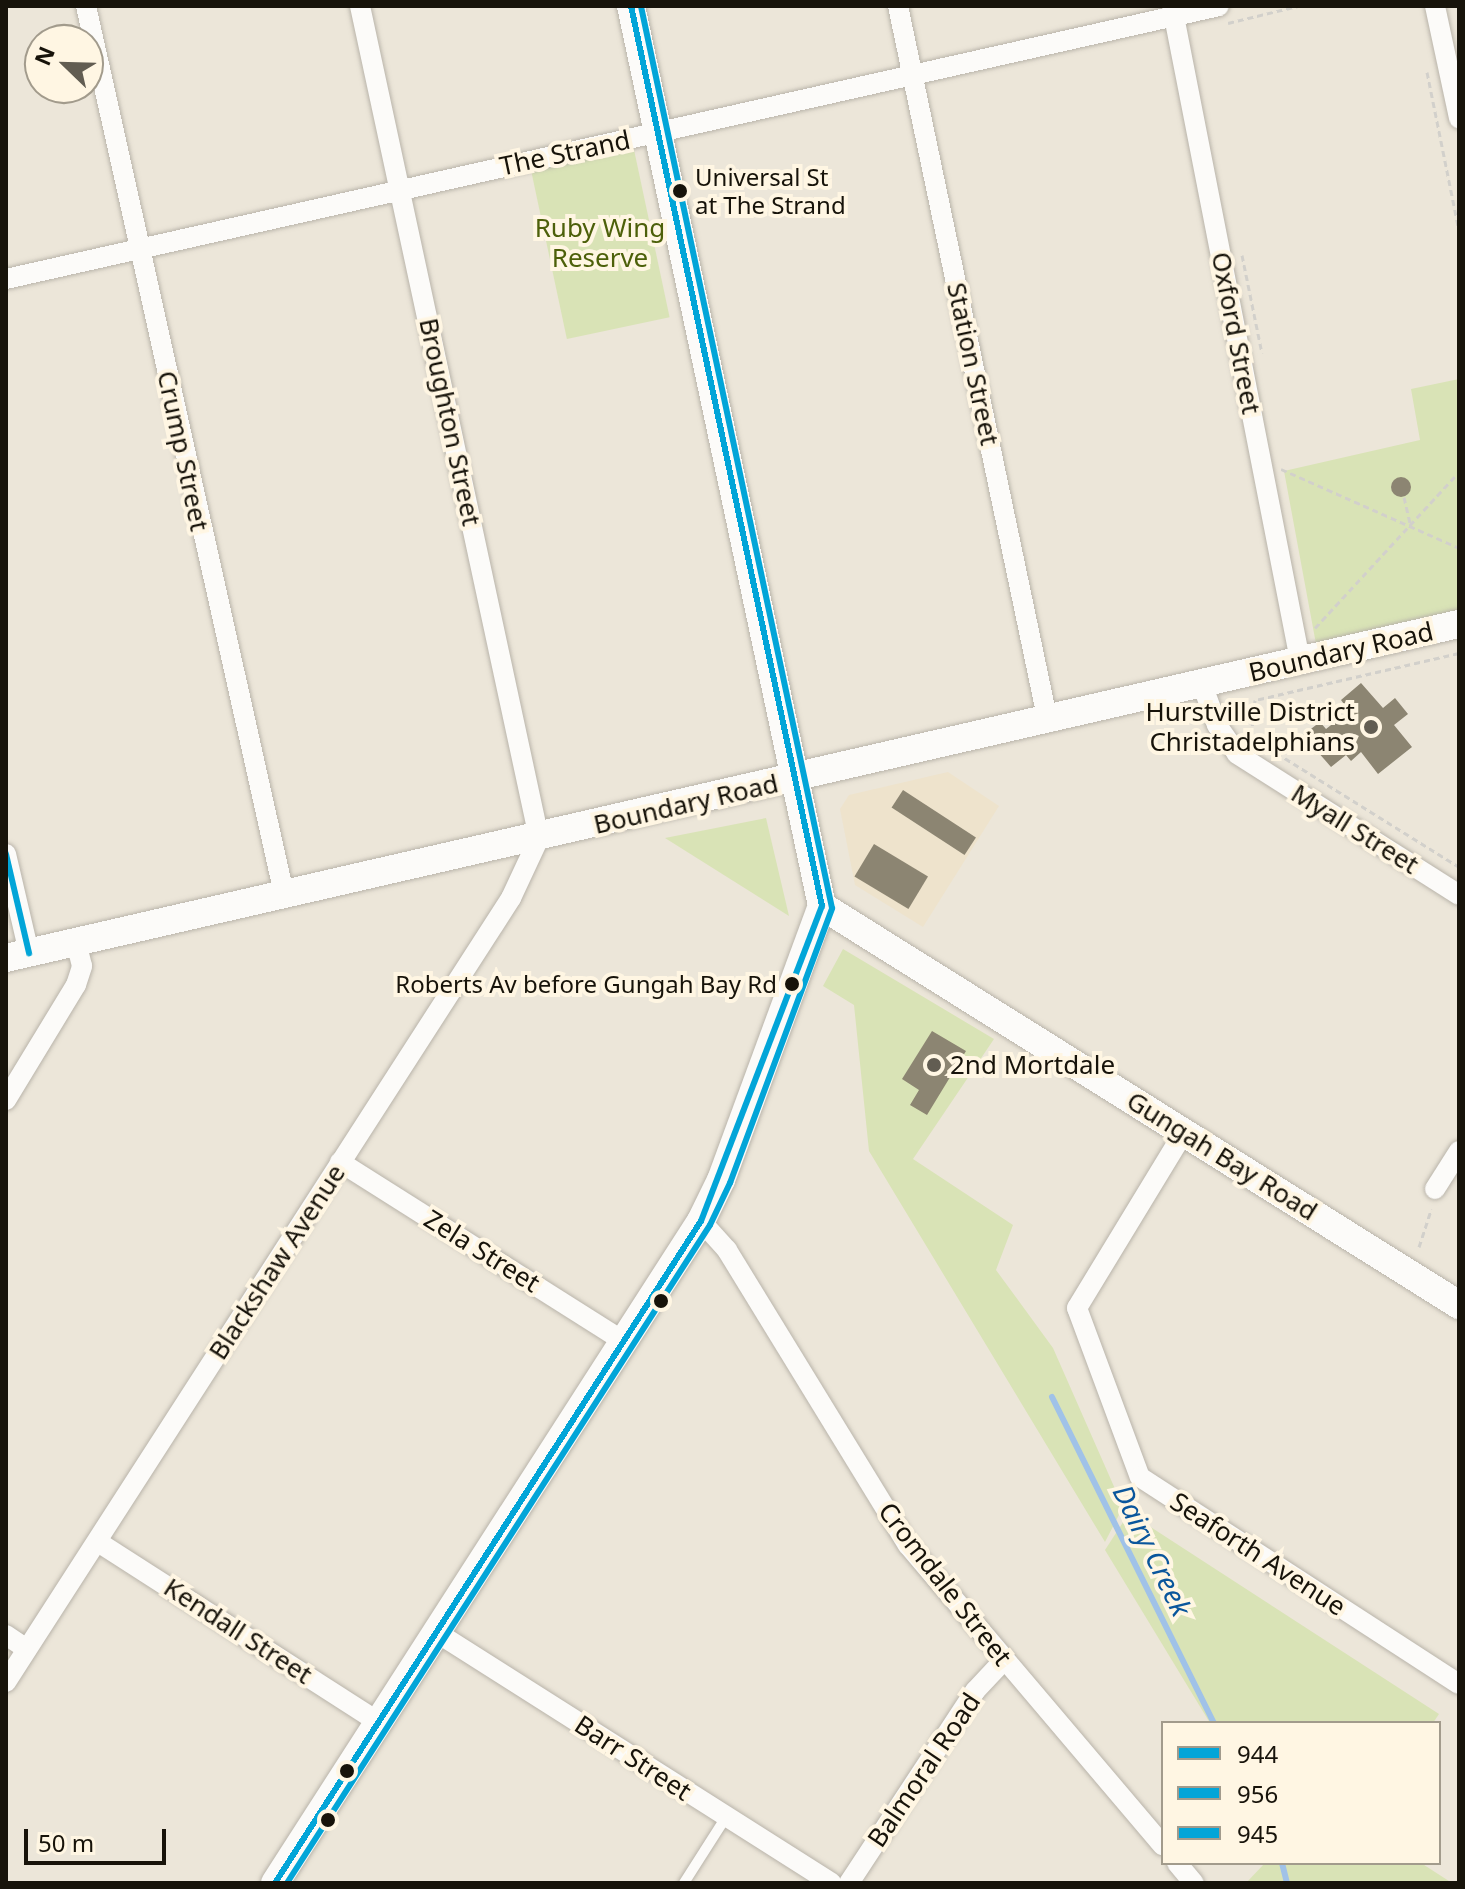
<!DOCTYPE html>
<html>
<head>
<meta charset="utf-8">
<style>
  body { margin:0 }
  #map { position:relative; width:1465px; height:1889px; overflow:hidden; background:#ece6d9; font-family:"Noto Sans",sans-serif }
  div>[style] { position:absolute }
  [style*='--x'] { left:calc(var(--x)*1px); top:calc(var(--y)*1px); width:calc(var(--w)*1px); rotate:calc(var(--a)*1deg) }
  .built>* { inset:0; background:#eee3cc }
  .green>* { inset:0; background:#d9e3b6; transform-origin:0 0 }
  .stream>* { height:6px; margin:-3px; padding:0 3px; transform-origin:3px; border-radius:3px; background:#a0c2e8 }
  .building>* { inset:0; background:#8c8572; transform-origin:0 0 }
  .round { border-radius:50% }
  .path>* { height:3px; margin-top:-1.5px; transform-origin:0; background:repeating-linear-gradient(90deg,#d2d0cb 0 6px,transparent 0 10px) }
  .roads { filter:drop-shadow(0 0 2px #b9b4aa) drop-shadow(0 0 2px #b9b4aa) }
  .lane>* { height:10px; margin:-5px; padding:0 5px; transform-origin:5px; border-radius:5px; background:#fcfbf9 }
  .street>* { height:20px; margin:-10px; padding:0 10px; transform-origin:10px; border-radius:10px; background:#fcfbf9 }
  .secondary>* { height:28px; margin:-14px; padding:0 14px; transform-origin:14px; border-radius:14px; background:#fcfbf9 }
  .bus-1>* { height:6px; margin:-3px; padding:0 3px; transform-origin:3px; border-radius:3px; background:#02a5d8 }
  .bus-2>* { height:6px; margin:-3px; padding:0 3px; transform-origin:3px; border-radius:3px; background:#02a5d8 }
  .bus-3>* { height:6px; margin:-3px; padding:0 3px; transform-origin:3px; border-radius:3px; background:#02a5d8 }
  .dots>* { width:22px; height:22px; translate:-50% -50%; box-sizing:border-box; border:4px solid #fff6e3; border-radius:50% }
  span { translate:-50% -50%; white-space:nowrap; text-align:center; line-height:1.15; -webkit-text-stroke:8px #fff6e3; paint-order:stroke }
  .bus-label { font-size:24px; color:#17130a }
  .left { translate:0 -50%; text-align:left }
  .right { translate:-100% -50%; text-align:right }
  .street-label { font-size:26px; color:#17130a }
  .park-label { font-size:26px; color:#4d600a }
  .poi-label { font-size:26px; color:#17130a }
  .water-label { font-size:28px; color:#0a569c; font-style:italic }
  .frame { position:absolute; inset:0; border:8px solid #17130a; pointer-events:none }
  .legend { position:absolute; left:1161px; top:1721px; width:280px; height:144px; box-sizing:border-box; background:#fff6e3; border:2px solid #a29b8c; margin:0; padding:10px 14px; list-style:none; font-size:24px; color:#17130a }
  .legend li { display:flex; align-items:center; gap:16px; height:40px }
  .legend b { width:40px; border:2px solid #a29b8c }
  .north { position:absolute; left:24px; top:24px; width:80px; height:80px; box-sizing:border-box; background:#fff6e3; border:2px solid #a29b8c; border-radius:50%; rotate:293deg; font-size:22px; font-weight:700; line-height:32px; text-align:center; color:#17130a }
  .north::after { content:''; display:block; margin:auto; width:28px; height:36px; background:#625d52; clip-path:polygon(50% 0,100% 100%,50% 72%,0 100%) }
  .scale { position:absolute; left:24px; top:1829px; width:142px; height:36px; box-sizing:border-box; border:4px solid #17130a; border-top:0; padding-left:10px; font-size:24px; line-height:28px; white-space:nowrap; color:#17130a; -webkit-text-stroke:6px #fff6e3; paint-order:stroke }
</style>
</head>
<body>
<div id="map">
  <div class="built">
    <div style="clip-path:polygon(948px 772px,999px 806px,923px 927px,855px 885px,840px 809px,849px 795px)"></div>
  </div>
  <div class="green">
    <div style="left:633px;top:145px;width:176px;height:105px;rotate:78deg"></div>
    <div style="clip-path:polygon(1459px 379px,1459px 611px,1316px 644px,1284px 471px,1420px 440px,1411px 389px)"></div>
    <div style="clip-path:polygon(766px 818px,789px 916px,665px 838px)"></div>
    <div style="clip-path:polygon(843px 949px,994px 1039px,913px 1159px,1013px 1225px,996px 1270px,1053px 1348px,1123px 1507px,1105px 1542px,869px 1151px,854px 1005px,823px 986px)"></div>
    <div style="clip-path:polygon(1129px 1513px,1439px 1714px,1433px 1723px,1210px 1723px,1105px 1550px)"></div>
    <div style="clip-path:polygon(1265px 1863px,1421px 1863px,1452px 1883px,1246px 1883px)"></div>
  </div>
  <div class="stream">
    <div style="--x:1052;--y:1397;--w:364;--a:63.6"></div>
    <div style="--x:1282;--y:1863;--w:21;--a:76"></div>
  </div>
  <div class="building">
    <div class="round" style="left:1391px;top:477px;width:20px;height:20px"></div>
    <div style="clip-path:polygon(1361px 683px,1383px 708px,1395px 698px,1408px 714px,1394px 725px,1412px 747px,1378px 774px,1361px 752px,1351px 761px,1346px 755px,1331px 767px,1303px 735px,1320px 722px,1326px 729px,1349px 711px,1341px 700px)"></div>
    <div style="left:903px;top:790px;width:87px;height:21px;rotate:33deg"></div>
    <div style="left:874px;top:844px;width:63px;height:38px;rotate:31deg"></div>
    <div style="clip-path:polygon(932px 1031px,966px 1051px,927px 1115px,910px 1105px,919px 1090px,902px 1079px)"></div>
  </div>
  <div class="path">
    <div style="--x:1228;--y:23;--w:72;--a:-13.7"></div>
    <div style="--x:1427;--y:72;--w:161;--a:78.6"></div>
    <div style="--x:1242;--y:255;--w:100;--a:78.5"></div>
    <div style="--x:1281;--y:469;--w:195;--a:23.9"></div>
    <div style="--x:1404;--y:497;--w:31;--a:77"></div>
    <div style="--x:1315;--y:628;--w:212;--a:-47.3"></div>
    <div style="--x:1459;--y:653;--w:209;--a:167"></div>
    <div style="--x:1255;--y:700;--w:37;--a:96"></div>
    <div style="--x:1251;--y:737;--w:245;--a:32"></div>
    <div style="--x:1419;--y:1247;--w:40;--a:-72"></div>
  </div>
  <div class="roads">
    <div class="lane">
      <div style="--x:684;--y:1883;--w:78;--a:-57.5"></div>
    </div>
    <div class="street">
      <div style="--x:86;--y:6;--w:910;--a:77.43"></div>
      <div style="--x:898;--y:6;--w:732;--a:78.17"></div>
      <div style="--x:1172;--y:6;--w:666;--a:78.93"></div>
      <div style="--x:1435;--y:6;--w:115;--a:77.9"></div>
      <div style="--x:6;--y:279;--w:1243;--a:-12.68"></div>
      <div style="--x:1202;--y:684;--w:44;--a:69.9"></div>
      <div style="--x:1217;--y:725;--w:35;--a:55"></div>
      <div style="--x:1237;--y:754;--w:263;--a:32.4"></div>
      <div style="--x:6;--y:854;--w:102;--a:76.9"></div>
      <div style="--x:6;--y:1100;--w:135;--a:-58.7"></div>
      <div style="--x:76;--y:985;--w:20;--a:-72"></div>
      <div style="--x:82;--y:966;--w:25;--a:-104"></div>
      <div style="--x:1184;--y:1132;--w:206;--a:121.3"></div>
      <div style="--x:1077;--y:1308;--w:180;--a:69.6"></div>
      <div style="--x:1140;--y:1477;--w:380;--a:33"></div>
      <div style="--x:340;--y:1162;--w:335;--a:32.3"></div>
      <div style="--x:1435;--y:1189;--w:45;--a:-57.7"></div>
      <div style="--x:701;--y:1221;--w:39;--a:48"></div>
      <div style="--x:727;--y:1250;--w:346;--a:58.5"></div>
      <div style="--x:908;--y:1545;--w:394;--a:49.7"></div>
      <div style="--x:98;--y:1542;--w:331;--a:32.7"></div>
      <div style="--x:436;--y:1632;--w:468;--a:32.4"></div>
      <div style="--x:6;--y:1635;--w:25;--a:34"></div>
      <div style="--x:6;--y:1682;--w:933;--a:-57.21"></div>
      <div style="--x:511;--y:898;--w:66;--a:-65"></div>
      <div style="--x:539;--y:838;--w:851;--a:-102.14"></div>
      <div style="--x:1177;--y:1863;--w:26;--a:50"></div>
      <div style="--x:849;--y:1883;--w:230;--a:-56.7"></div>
      <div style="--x:975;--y:1691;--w:42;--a:-46.9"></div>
    </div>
    <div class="secondary">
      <div style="--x:822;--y:906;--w:752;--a:32.06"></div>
      <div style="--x:6;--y:958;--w:1491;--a:-12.95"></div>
      <div style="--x:275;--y:1883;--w:787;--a:-57.24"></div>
      <div style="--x:701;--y:1221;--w:46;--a:-64"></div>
      <div style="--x:721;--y:1180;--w:292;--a:-69.8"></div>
      <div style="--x:822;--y:906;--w:920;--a:-101.98"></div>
    </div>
  </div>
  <div class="bus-1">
    <div style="--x:275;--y:1883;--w:787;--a:-57.24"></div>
    <div style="--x:701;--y:1221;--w:337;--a:-69"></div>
    <div style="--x:822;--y:906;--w:920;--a:-101.98"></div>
  </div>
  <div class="bus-2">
    <div style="--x:287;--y:1883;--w:782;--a:-57.26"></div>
    <div style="--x:710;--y:1225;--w:47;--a:-64.5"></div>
    <div style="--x:730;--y:1183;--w:293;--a:-69.6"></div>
    <div style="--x:832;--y:908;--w:922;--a:-101.96"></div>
  </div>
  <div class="bus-3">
    <div style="--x:6;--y:854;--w:102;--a:76.9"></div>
  </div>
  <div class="dots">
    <div style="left:680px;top:191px;background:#17130a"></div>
    <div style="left:1371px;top:727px;background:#625d52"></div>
    <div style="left:792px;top:984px;background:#17130a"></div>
    <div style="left:934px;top:1065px;background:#625d52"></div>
    <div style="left:661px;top:1301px;background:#17130a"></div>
    <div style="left:347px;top:1771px;background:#17130a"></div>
    <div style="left:328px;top:1820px;background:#17130a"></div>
  </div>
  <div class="bus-label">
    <span class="left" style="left:695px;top:191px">Universal St<br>at The Strand</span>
    <span class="right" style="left:777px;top:984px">Roberts Av before Gungah Bay Rd</span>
  </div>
  <div class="street-label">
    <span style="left:565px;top:153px;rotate:-12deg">The Strand</span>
    <span style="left:1236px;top:333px;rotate:79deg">Oxford Street</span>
    <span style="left:973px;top:364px;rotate:78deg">Station Street</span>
    <span style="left:450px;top:422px;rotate:78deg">Broughton Street</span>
    <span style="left:183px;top:451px;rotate:78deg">Crump Street</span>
    <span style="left:1341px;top:652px;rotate:-13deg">Boundary Road</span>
    <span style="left:686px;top:804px;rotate:-13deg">Boundary Road</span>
    <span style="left:1355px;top:829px;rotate:32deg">Myall Street</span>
    <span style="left:1222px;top:1156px;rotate:32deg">Gungah Bay Road</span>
    <span style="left:482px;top:1251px;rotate:32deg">Zela Street</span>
    <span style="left:277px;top:1262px;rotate:-57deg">Blackshaw Avenue</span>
    <span style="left:1258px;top:1554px;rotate:33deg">Seaforth Avenue</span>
    <span style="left:945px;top:1584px;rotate:52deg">Cromdale Street</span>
    <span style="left:238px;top:1631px;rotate:33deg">Kendall Street</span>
    <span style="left:633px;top:1758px;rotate:33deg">Barr Street</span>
    <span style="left:924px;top:1770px;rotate:-56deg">Balmoral Road</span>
  </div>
  <div class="park-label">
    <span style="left:600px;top:243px">Ruby Wing<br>Reserve</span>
  </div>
  <div class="poi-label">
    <span class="right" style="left:1355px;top:727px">Hurstville District<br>Christadelphians</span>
    <span class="left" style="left:950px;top:1065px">2nd Mortdale</span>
  </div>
  <div class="water-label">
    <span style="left:1153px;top:1550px;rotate:64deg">Dairy Creek</span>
  </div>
  <div class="frame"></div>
  <ul class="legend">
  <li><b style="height:10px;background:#02a5d8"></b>944</li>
  <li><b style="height:10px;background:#02a5d8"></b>956</li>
  <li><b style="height:10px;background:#02a5d8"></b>945</li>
  </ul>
  <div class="north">N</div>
  <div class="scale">50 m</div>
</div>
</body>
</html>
